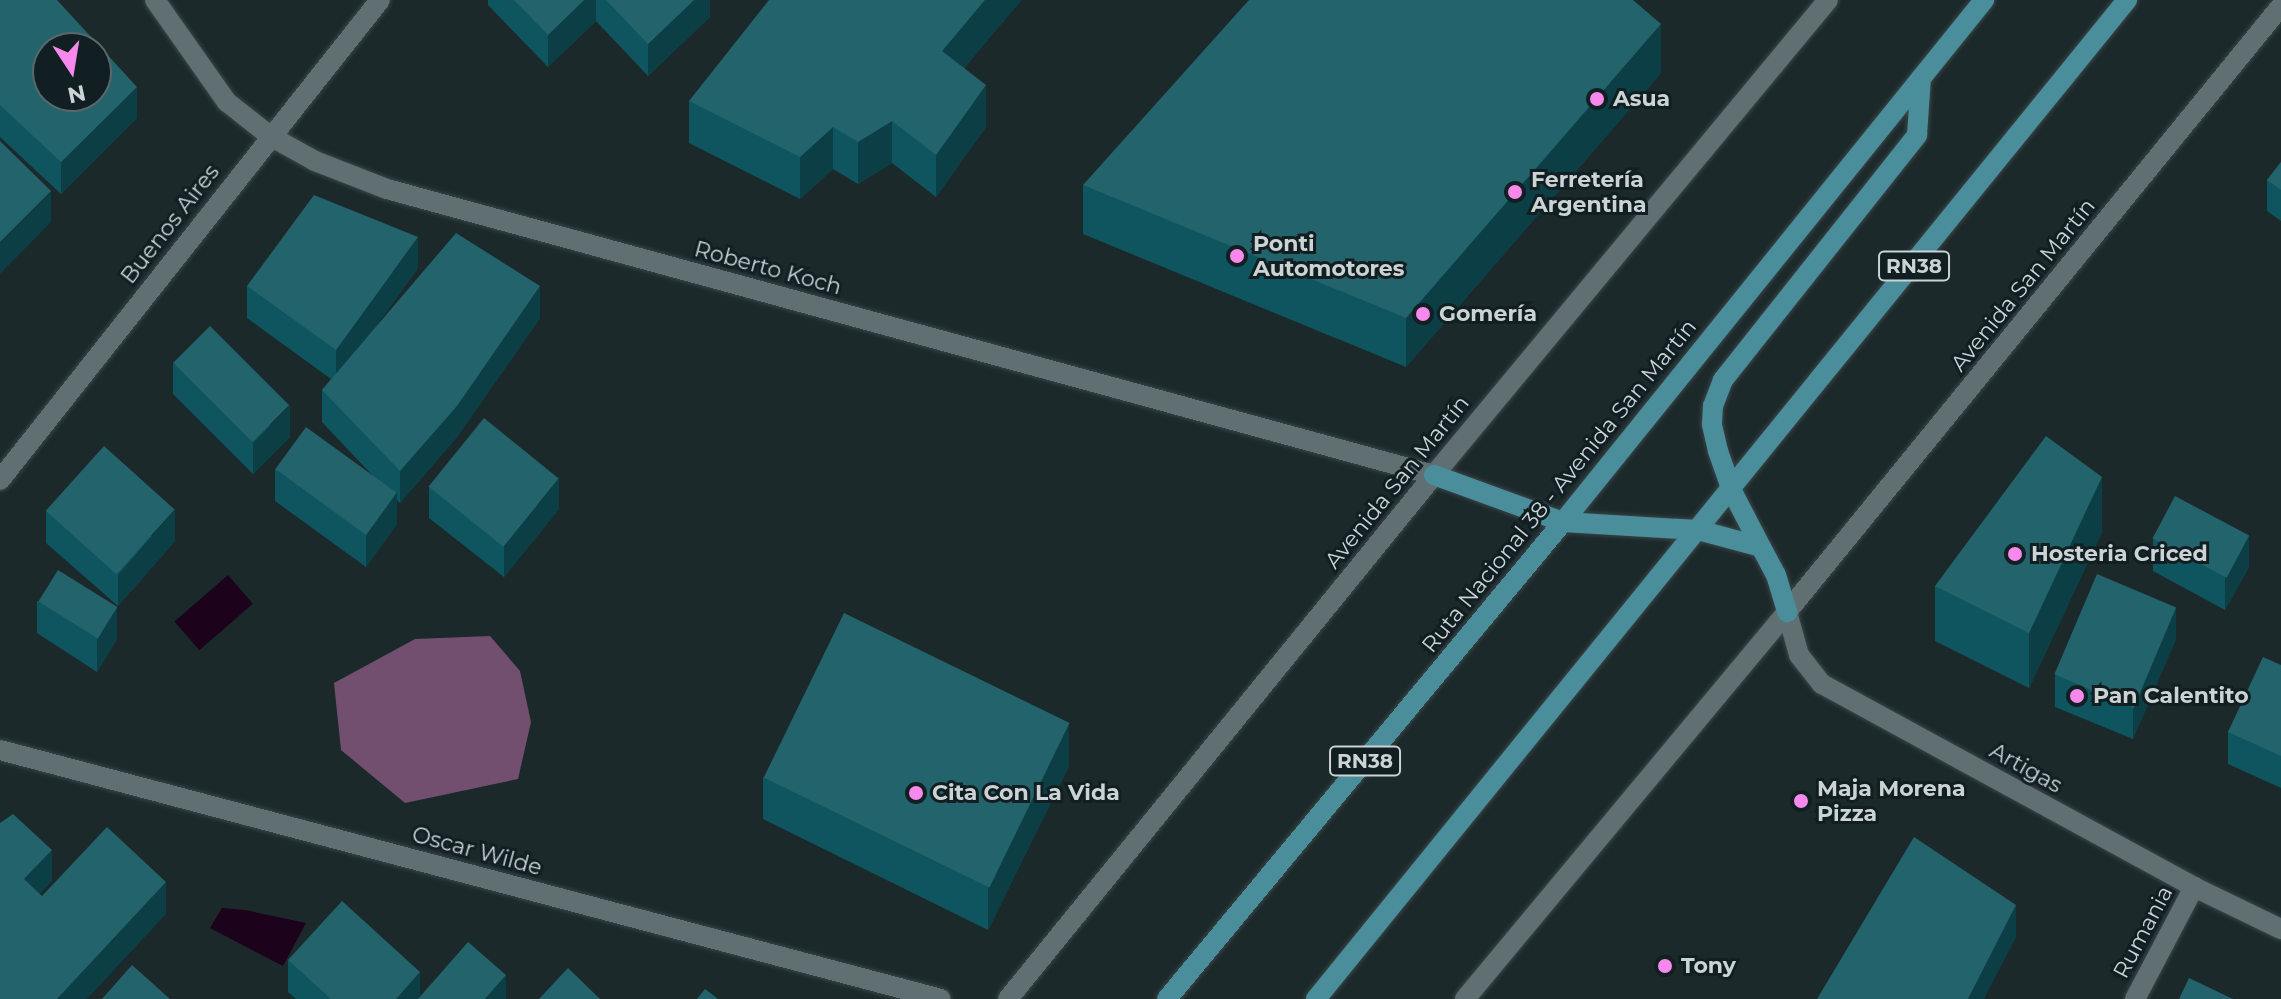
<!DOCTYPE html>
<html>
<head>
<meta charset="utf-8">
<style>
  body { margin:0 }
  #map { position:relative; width:2281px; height:999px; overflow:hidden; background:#1c292b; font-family:Montserrat,sans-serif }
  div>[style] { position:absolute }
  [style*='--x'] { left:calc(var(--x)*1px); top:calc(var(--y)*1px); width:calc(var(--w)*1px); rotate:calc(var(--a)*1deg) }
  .forest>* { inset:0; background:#724f6e }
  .water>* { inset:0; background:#1c021a; transform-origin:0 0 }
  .roads { filter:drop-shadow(0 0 2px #394446) drop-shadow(0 0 2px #394446) }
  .street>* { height:20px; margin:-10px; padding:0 10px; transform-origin:10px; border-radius:10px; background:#606f72 }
  .secondary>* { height:20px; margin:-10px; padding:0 10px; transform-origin:10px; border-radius:10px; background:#606f72 }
  .primary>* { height:20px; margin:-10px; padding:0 10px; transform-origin:10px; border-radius:10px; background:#498e9a }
  .wall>* { inset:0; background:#0f555f }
  .shaded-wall>* { inset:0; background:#0c3e45 }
  .building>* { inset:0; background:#23636c; transform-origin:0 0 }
  .dots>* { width:22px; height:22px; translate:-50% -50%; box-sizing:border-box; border:4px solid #121f22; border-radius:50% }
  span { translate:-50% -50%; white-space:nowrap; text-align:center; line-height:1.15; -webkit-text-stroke:6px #121f22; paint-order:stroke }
  .shield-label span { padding:2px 6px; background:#121f22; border:2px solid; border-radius:6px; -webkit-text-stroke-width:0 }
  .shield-label { font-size:20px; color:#cbd3d5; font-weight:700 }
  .poi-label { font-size:22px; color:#cbd3d5; font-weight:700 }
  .left { translate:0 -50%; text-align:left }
  .street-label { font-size:22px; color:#cbd3d5 }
  .north { position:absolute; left:32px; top:32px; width:80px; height:80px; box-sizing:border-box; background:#121f22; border:2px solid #5c676a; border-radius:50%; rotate:168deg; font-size:22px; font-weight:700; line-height:32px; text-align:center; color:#cbd3d5 }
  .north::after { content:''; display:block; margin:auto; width:28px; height:36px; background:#f788ec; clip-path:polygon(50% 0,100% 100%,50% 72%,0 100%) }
</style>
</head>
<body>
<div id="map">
  <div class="forest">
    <div style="clip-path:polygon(490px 636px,520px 671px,531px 722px,518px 779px,405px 803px,341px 750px,334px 683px,415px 639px)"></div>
  </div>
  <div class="water">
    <div style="left:228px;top:575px;width:38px;height:71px;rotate:49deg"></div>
    <div style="clip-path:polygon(222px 908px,245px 910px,306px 923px,283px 966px,210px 928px)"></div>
  </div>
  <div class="roads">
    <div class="street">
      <div style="--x:155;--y:0;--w:125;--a:54.8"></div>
      <div style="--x:227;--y:102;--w:55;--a:38.3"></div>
      <div style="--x:270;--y:136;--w:51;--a:29.1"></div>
      <div style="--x:315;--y:161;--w:77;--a:21.3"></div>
      <div style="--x:387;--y:189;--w:1085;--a:15.28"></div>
      <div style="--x:0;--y:480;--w:612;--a:-51.63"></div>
      <div style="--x:1787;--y:612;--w:45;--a:74.4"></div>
      <div style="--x:1799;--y:655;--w:37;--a:52"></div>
      <div style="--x:1822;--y:684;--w:424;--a:28.6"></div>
      <div style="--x:2194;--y:887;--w:97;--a:25.8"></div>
      <div style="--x:0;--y:750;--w:973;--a:14.82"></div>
      <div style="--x:2135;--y:999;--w:127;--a:-62.2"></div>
    </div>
    <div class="secondary">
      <div style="--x:1008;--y:999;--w:675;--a:-50.89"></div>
      <div style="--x:1434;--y:475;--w:617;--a:-50.33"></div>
      <div style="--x:1465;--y:999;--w:503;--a:-50.24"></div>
      <div style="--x:1787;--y:612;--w:782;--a:-50.81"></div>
    </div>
    <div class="primary">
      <div style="--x:1434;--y:475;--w:137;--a:20"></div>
      <div style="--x:1563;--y:522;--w:135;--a:3.4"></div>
      <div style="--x:1698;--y:530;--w:65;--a:15.1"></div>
      <div style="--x:1761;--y:547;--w:32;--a:62"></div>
      <div style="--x:1776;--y:575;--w:39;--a:73"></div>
      <div style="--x:1761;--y:547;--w:63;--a:-117.4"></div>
      <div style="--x:1732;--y:491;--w:42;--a:-109.3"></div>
      <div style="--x:1718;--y:451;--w:28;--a:-103"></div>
      <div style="--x:1712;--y:424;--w:18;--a:-87"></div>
      <div style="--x:1713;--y:406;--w:28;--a:-69"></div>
      <div style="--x:1723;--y:380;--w:313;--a:-51.6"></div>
      <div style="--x:1917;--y:135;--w:57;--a:-86"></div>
      <div style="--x:1167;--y:999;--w:620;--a:-50.3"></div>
      <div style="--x:1563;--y:522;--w:671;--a:-51.11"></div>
      <div style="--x:1316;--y:999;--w:1287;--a:-50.93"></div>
    </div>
  </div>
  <div class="wall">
    <div style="clip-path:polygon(0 0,137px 118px,61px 194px,0 137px)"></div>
    <div style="clip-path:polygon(488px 0,710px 0,710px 17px,648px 76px,596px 21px,548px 67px,488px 5px)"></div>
    <div style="clip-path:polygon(1017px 5px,964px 68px,986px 127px,936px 197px,892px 163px,858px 184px,833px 169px,800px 199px,689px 143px,689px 101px)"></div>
    <div style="clip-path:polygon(1661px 73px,1406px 367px,1083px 234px,1083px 185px)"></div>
    <div style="clip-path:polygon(2281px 162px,2281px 221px,2267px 211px,2267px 180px)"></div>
    <div style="clip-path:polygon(418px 268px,374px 329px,540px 318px,457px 437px,400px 503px,397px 500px,397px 524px,366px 567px,275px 501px,275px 469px,373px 476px,322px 422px,322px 390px,331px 379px,247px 318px,247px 286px)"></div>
    <div style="clip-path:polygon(173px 363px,290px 437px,253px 474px,173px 394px)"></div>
    <div style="clip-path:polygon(429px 487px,559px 509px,504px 577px,429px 518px)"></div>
    <div style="clip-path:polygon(46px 511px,175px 541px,118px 606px,46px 543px)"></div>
    <div style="clip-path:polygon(2102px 532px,2029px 688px,1935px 641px,1935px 586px)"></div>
    <div style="clip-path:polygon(2153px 539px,2249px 567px,2225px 610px,2153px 571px)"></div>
    <div style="clip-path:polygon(37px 601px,117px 639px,97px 672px,37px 633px)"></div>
    <div style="clip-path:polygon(2176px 639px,2133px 739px,2055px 707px,2055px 675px)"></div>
    <div style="clip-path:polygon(2281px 665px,2281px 788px,2228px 764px,2228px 732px)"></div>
    <div style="clip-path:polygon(1069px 766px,988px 930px,763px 819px,763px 777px)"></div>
    <div style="clip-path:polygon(288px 960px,420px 997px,506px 999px,296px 999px,288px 992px)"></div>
  </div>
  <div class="shaded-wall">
    <div style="clip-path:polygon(584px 0,596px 0,596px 21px,548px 67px,548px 35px)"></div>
    <div style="clip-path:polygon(694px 0,710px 0,710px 17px,648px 76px,648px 44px)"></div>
    <div style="clip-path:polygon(985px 0,1022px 0,942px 93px,942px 51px)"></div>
    <div style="clip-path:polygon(1661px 24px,1661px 73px,1406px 367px,1406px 318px)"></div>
    <div style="clip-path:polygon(986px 85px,986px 127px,936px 197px,936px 155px)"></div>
    <div style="clip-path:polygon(137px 87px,137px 118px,61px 194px,61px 162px)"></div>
    <div style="clip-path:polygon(892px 121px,892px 163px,858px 184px,858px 142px)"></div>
    <div style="clip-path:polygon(833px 127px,833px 169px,800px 199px,800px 157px)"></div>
    <div style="clip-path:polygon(51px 191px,51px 222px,0 274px,0 242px)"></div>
    <div style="clip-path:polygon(418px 237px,418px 268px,336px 382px,336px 350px)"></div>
    <div style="clip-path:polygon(540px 286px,540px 318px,457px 437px,400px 503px,400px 471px)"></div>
    <div style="clip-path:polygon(290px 405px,290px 437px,253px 474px,253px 443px)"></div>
    <div style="clip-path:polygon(2102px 477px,2102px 532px,2029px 688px,2029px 633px)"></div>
    <div style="clip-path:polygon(559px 478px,559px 509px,504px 577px,504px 546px)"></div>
    <div style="clip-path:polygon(397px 492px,397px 524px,366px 567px,366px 535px)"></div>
    <div style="clip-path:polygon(175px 509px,175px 541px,118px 606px,118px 575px)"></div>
    <div style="clip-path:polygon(2249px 535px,2249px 567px,2225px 610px,2225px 578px)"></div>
    <div style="clip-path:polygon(117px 607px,117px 639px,97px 672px,97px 640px)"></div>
    <div style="clip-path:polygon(2176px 607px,2176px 639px,2133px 739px,2133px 707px)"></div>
    <div style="clip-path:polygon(1069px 724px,1069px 766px,988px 930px,988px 888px)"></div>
    <div style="clip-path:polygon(52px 850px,52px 881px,24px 911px,24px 879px)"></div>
    <div style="clip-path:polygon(166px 882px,166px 914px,87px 999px,57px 999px)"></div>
    <div style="clip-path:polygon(2016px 905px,2016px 937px,1984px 999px,1968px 999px)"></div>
    <div style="clip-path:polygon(420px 972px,420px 999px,396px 999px)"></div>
    <div style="clip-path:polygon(506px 975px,506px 999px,485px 999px)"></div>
  </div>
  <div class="building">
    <div style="clip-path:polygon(evenodd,0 0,57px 0,137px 87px,61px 162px,0 105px,0 0,48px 48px,96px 48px,96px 96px,48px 96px,48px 48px)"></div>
    <div style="clip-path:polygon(514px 0,584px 0,548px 35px)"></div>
    <div style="clip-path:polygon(606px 0,694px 0,648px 44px)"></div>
    <div style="clip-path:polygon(769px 0,985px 0,942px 51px,986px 85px,936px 155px,892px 121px,858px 142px,833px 127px,800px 157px,689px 101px)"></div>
    <div style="clip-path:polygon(1249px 0,1633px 0,1661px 24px,1406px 318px,1083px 185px)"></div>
    <div style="clip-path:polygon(0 141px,51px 191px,0 242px)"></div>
    <div style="clip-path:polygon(2281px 162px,2281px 190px,2267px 180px)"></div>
    <div style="clip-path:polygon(314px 195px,418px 237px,336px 350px,247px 286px)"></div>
    <div style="clip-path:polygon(456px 233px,540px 286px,457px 406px,400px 471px,322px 390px)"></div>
    <div style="left:210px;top:326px;width:112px;height:52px;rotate:45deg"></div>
    <div style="left:484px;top:418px;width:96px;height:88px;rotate:39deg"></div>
    <div style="left:306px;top:427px;width:112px;height:52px;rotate:36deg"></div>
    <div style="clip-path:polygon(2046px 436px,2102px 477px,2029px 633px,1935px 586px)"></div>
    <div style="left:104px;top:446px;width:95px;height:87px;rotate:42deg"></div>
    <div style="left:2175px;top:496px;width:84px;height:48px;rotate:28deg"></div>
    <div style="left:58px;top:570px;width:70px;height:37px;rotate:32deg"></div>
    <div style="left:2097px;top:574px;width:86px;height:109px;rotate:23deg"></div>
    <div style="left:844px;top:613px;width:251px;height:183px;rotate:26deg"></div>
    <div style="clip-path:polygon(2263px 657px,2281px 665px,2281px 756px,2228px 732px)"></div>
    <div style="clip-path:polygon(13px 814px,52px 850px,24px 879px,42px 896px,107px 827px,166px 882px,57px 999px,0 999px,0 823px)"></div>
    <div style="clip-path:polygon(1914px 837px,2016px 905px,1968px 999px,1817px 999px)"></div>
    <div style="clip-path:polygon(342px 901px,420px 972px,396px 999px,331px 999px,288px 960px)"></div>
    <div style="clip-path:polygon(468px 942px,506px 975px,485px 999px,418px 999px)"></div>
    <div style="clip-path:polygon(132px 965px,170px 999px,102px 999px)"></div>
    <div style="clip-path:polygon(568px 968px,600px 999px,539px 999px)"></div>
    <div style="clip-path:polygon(2189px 978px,2233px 999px,2179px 999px)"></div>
    <div style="clip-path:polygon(705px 989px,718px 999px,697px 999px)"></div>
  </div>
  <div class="dots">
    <div style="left:1597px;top:99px;background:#f788ec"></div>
    <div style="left:1515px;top:192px;background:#f788ec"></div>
    <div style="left:1237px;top:256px;background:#f788ec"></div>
    <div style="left:1423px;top:314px;background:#f788ec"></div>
    <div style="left:2015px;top:554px;background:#f788ec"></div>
    <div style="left:2077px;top:696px;background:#f788ec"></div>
    <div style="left:916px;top:793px;background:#f788ec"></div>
    <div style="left:1801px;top:801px;background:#f788ec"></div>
    <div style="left:1665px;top:966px;background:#f788ec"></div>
  </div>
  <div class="shield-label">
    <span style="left:1914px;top:266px">RN38</span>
    <span style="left:1365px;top:761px">RN38</span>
  </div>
  <div class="poi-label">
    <span class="left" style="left:1613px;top:99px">Asua</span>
    <span class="left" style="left:1531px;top:192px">Ferretería<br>Argentina</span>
    <span class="left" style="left:1253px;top:256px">Ponti<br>Automotores</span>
    <span class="left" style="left:1439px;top:314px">Gomería</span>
    <span class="left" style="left:2031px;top:554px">Hosteria Criced</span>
    <span class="left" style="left:2093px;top:696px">Pan Calentito</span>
    <span class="left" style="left:1817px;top:801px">Maja Morena<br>Pizza</span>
    <span class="left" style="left:932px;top:793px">Cita Con La Vida</span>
    <span class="left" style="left:1681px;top:966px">Tony</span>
  </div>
  <div class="street-label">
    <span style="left:170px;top:224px;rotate:-52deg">Buenos Aires</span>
    <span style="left:768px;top:268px;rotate:15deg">Roberto Koch</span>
    <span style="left:2023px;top:285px;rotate:-51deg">Avenida San Martín</span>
    <span style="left:1397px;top:482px;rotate:-51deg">Avenida San Martín</span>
    <span style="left:1559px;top:486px;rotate:-51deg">Ruta Nacional 38 - Avenida San Martín</span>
    <span style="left:2026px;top:768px;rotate:29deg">Artigas</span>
    <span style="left:477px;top:851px;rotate:15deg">Oscar Wilde</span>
    <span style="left:2143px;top:932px;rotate:-62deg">Rumania</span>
  </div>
  <div class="north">N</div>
</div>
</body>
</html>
